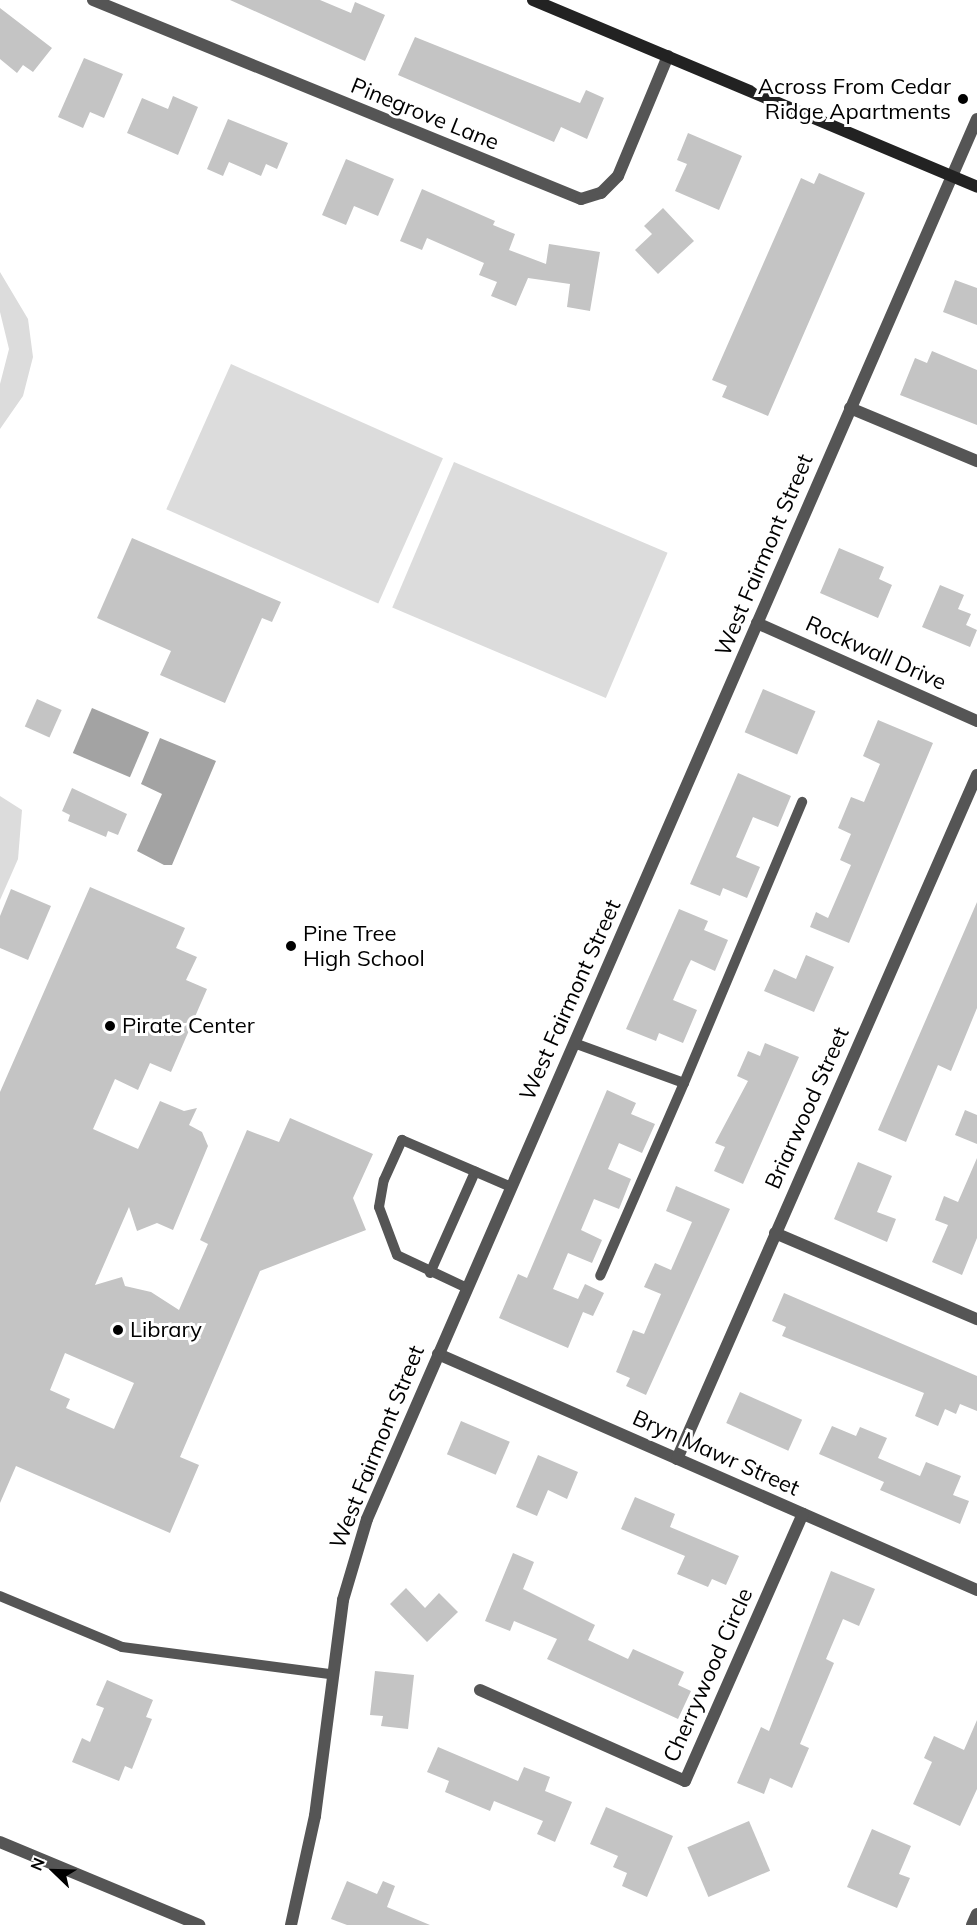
<!DOCTYPE html>
<html>
<head>
<meta charset="utf-8">
<style>
  body { margin:0 }
  #map { position:relative; width:977px; height:1925px; overflow:hidden; background:#fff; font-family:Mulish,sans-serif }
  div>[style] { position:absolute }
  [style*='--x'] { left:calc(var(--x)*1px); top:calc(var(--y)*1px); width:calc(var(--w)*1px); rotate:calc(var(--a)*1deg) }
  .green>* { inset:0; background:#dcdcdc; transform-origin:0 0 }
  .water>* { inset:0; background:#a3a3a3; transform-origin:0 0 }
  .building>* { inset:0; background:#c4c4c4; transform-origin:0 0 }
  .service>* { height:10px; margin:-5px; padding:0 5px; transform-origin:5px; border-radius:5px; background:#555 }
  .minor>* { height:12px; margin:-6px; padding:0 6px; transform-origin:6px; border-radius:6px; background:#555 }
  .tertiary>* { height:12px; margin:-6px; padding:0 6px; transform-origin:6px; border-radius:6px; background:#555 }
  .secondary>* { height:12px; margin:-6px; padding:0 6px; transform-origin:6px; border-radius:6px; background:#222 }
  .dots>* { width:16px; height:16px; translate:-50% -50%; box-sizing:border-box; border:3px solid #fff; border-radius:50% }
  span { translate:-50% -50%; white-space:nowrap; text-align:center; line-height:1.15; -webkit-text-stroke:6px #fff; paint-order:stroke }
  .poi-label { font-size:22px; color:#000 }
  .right { translate:-100% -50%; text-align:right }
  .left { translate:0 -50%; text-align:left }
  .street-label { font-size:22px; color:#000 }
  .north { position:absolute; left:24px; top:1841px; width:60px; height:60px; -webkit-text-stroke:4px #fff; paint-order:stroke; rotate:293deg; font-size:16px; font-weight:700; line-height:24px; text-align:center; color:#000 }
  .north::after { content:''; display:block; margin:auto; width:21px; height:27px; background:#000; clip-path:polygon(50% 0,100% 100%,50% 72%,0 100%) }
</style>
</head>
<body>
<div id="map">
  <div class="green">
    <div style="clip-path:polygon(0 272px,28px 319px,33px 357px,23px 396px,0 429px,0 384px,9px 349px,0 312px)"></div>
    <div style="left:231px;top:364px;width:232px;height:159px;rotate:24deg"></div>
    <div style="left:454px;top:462px;width:232px;height:158px;rotate:23deg"></div>
    <div style="clip-path:polygon(0 796px,22px 810px,18px 859px,0 900px)"></div>
  </div>
  <div class="water">
    <div style="left:92px;top:708px;width:62px;height:49px;rotate:23deg"></div>
    <div style="clip-path:polygon(160px 738px,216px 761px,172px 865px,164px 865px,137px 851px,162px 794px,141px 784px)"></div>
  </div>
  <div class="building">
    <div style="clip-path:polygon(230px 0,320px 0,351px 13px,355px 2px,385px 15px,365px 61px)"></div>
    <div style="clip-path:polygon(0 8px,52px 48px,33px 72px,23px 65px,17px 73px,0 59px)"></div>
    <div style="clip-path:polygon(415px 37px,580px 103px,586px 90px,604px 98px,587px 139px,561px 127px,554px 142px,398px 75px)"></div>
    <div style="clip-path:polygon(84px 58px,123px 74px,104px 118px,90px 112px,83px 128px,58px 117px)"></div>
    <div style="clip-path:polygon(173px 96px,198px 107px,178px 155px,127px 133px,142px 98px,168px 109px)"></div>
    <div style="clip-path:polygon(228px 119px,288px 143px,277px 169px,266px 164px,261px 176px,229px 162px,223px 176px,207px 169px)"></div>
    <div style="clip-path:polygon(688px 133px,742px 156px,719px 210px,675px 191px,687px 164px,677px 160px)"></div>
    <div style="clip-path:polygon(346px 159px,394px 179px,378px 216px,354px 206px,346px 225px,322px 215px)"></div>
    <div style="clip-path:polygon(819px 173px,865px 193px,768px 416px,722px 397px,727px 386px,712px 380px,801px 178px,814px 184px)"></div>
    <div style="clip-path:polygon(422px 189px,495px 221px,493px 225px,515px 234px,509px 250px,546px 264px,549px 244px,600px 252px,590px 311px,567px 307px,570px 284px,528px 278px,516px 306px,491px 296px,497px 282px,479px 275px,484px 263px,427px 238px,422px 250px,400px 241px)"></div>
    <div style="clip-path:polygon(663px 208px,694px 241px,658px 274px,635px 250px,652px 234px,644px 226px)"></div>
    <div style="clip-path:polygon(955px 280px,977px 288px,977px 325px,943px 312px)"></div>
    <div style="clip-path:polygon(932px 351px,977px 370px,977px 425px,900px 395px,915px 358px,927px 363px)"></div>
    <div style="clip-path:polygon(132px 538px,281px 602px,272px 622px,262px 618px,225px 703px,160px 675px,171px 651px,97px 618px)"></div>
    <div style="clip-path:polygon(839px 548px,884px 567px,879px 579px,892px 585px,878px 618px,820px 593px)"></div>
    <div style="clip-path:polygon(940px 585px,964px 595px,958px 609px,971px 614px,966px 625px,977px 630px,970px 647px,922px 627px)"></div>
    <div style="left:763px;top:689px;width:57px;height:47px;rotate:23deg"></div>
    <div style="left:37px;top:699px;width:27px;height:30px;rotate:24deg"></div>
    <div style="clip-path:polygon(878px 720px,933px 743px,849px 943px,810px 927px,816px 912px,828px 918px,851px 865px,840px 860px,851px 834px,838px 828px,851px 797px,864px 802px,880px 764px,863px 756px)"></div>
    <div style="clip-path:polygon(738px 773px,791px 796px,778px 827px,753px 817px,736px 857px,760px 867px,747px 898px,723px 888px,720px 896px,690px 884px)"></div>
    <div style="clip-path:polygon(72px 788px,127px 814px,118px 835px,108px 831px,106px 837px,68px 821px,70px 815px,62px 811px)"></div>
    <div style="clip-path:polygon(evenodd,90px 887px,185px 928px,176px 948px,197px 957px,186px 980px,207px 989px,171px 1072px,150px 1063px,138px 1090px,115px 1079px,93px 1129px,138px 1149px,160px 1101px,184px 1111px,197px 1108px,189px 1125px,202px 1132px,208px 1146px,173px 1230px,157px 1223px,137px 1231px,129px 1207px,95px 1285px,122px 1277px,125px 1286px,151px 1292px,179px 1310px,208px 1244px,200px 1240px,247px 1130px,279px 1142px,290px 1118px,373px 1154px,353px 1198px,366px 1230px,260px 1271px,180px 1457px,199px 1465px,170px 1533px,16px 1466px,0 1503px,0 1092px,90px 887px,65px 1353px,134px 1383px,114px 1429px,66px 1408px,70px 1399px,50px 1390px,65px 1353px)"></div>
    <div style="clip-path:polygon(11px 889px,51px 906px,28px 960px,0 948px,0 916px)"></div>
    <div style="clip-path:polygon(977px 902px,977px 1008px,951px 1071px,938px 1065px,906px 1142px,878px 1130px)"></div>
    <div style="clip-path:polygon(679px 909px,708px 921px,704px 930px,728px 940px,715px 971px,691px 960px,687px 968px,673px 1000px,697px 1010px,683px 1043px,659px 1033px,656px 1041px,626px 1029px)"></div>
    <div style="clip-path:polygon(806px 955px,834px 967px,814px 1012px,764px 991px,774px 969px,796px 979px)"></div>
    <div style="clip-path:polygon(765px 1043px,799px 1057px,743px 1184px,714px 1171px,725px 1147px,715px 1143px,748px 1081px,737px 1076px,748px 1051px,760px 1056px)"></div>
    <div style="clip-path:polygon(607px 1090px,636px 1103px,631px 1114px,655px 1124px,642px 1153px,619px 1143px,608px 1169px,631px 1179px,619px 1209px,594px 1199px,581px 1230px,602px 1240px,592px 1263px,568px 1253px,553px 1289px,578px 1299px,585px 1284px,604px 1293px,593px 1316px,583px 1312px,568px 1348px,499px 1318px,518px 1274px,527px 1278px)"></div>
    <div style="clip-path:polygon(965px 1110px,977px 1115px,977px 1144px,955px 1135px)"></div>
    <div style="clip-path:polygon(977px 1158px,977px 1238px,962px 1275px,932px 1262px,948px 1225px,935px 1220px,944px 1196px,958px 1202px)"></div>
    <div style="clip-path:polygon(858px 1162px,892px 1176px,877px 1212px,896px 1219px,887px 1242px,834px 1219px)"></div>
    <div style="clip-path:polygon(676px 1186px,730px 1209px,646px 1395px,626px 1386px,630px 1378px,616px 1372px,633px 1330px,644px 1334px,661px 1294px,644px 1287px,655px 1263px,671px 1270px,692px 1222px,666px 1211px)"></div>
    <div style="clip-path:polygon(784px 1293px,977px 1376px,977px 1411px,960px 1404px,956px 1414px,945px 1409px,938px 1426px,915px 1416px,924px 1393px,782px 1336px,786px 1327px,772px 1321px)"></div>
    <div style="left:740px;top:1392px;width:68px;height:34px;rotate:24deg"></div>
    <div style="left:461px;top:1421px;width:53px;height:36px;rotate:23deg"></div>
    <div style="clip-path:polygon(832px 1426px,856px 1436px,860px 1427px,887px 1438px,878px 1458px,920px 1476px,926px 1462px,961px 1476px,953px 1495px,969px 1501px,960px 1524px,880px 1490px,884px 1482px,819px 1454px)"></div>
    <div style="clip-path:polygon(538px 1455px,578px 1472px,567px 1499px,548px 1490px,537px 1516px,516px 1507px)"></div>
    <div style="clip-path:polygon(635px 1497px,675px 1514px,670px 1527px,739px 1556px,726px 1585px,712px 1579px,708px 1587px,677px 1574px,685px 1556px,621px 1529px)"></div>
    <div style="clip-path:polygon(513px 1553px,534px 1562px,523px 1589px,595px 1625px,588px 1640px,628px 1659px,633px 1649px,684px 1672px,678px 1685px,691px 1691px,678px 1719px,547px 1659px,557px 1639px,514px 1621px,510px 1631px,485px 1621px)"></div>
    <div style="clip-path:polygon(831px 1571px,875px 1589px,859px 1626px,843px 1619px,826px 1659px,834px 1663px,800px 1744px,809px 1748px,792px 1788px,770px 1778px,764px 1794px,737px 1783px,761px 1727px,769px 1731px)"></div>
    <div style="clip-path:polygon(406px 1588px,425px 1608px,439px 1593px,458px 1612px,427px 1642px,390px 1604px)"></div>
    <div style="clip-path:polygon(375px 1671px,414px 1675px,408px 1729px,381px 1726px,383px 1716px,370px 1715px)"></div>
    <div style="clip-path:polygon(107px 1680px,153px 1700px,146px 1717px,152px 1719px,132px 1769px,125px 1766px,119px 1781px,72px 1762px,82px 1738px,90px 1742px,104px 1708px,96px 1705px)"></div>
    <div style="clip-path:polygon(977px 1720px,977px 1789px,960px 1826px,913px 1804px,932px 1762px,924px 1758px,934px 1736px,964px 1750px)"></div>
    <div style="clip-path:polygon(438px 1747px,518px 1781px,524px 1767px,550px 1777px,545px 1791px,572px 1802px,555px 1842px,537px 1834px,543px 1821px,494px 1801px,490px 1811px,445px 1792px,449px 1781px,427px 1772px)"></div>
    <div style="clip-path:polygon(606px 1807px,673px 1836px,647px 1897px,622px 1886px,627px 1873px,613px 1867px,618px 1856px,590px 1844px)"></div>
    <div style="left:749px;top:1821px;width:54px;height:67px;rotate:67deg"></div>
    <div style="clip-path:polygon(872px 1829px,911px 1846px,899px 1874px,910px 1878px,897px 1908px,847px 1887px)"></div>
    <div style="clip-path:polygon(347px 1881px,377px 1894px,383px 1881px,395px 1886px,387px 1907px,430px 1925px,347px 1925px,331px 1919px)"></div>
  </div>
  <div class="service">
    <div style="--x:574;--y:1043;--w:117;--a:20"></div>
    <div style="--x:684;--y:1083;--w:210;--a:113.5"></div>
    <div style="--x:684;--y:1083;--w:305;--a:-67.2"></div>
    <div style="--x:430;--y:1273;--w:111;--a:-66"></div>
    <div style="--x:467;--y:1288;--w:77;--a:-154.8"></div>
    <div style="--x:397;--y:1255;--w:51;--a:-110.6"></div>
    <div style="--x:379;--y:1207;--w:27;--a:-80"></div>
    <div style="--x:384;--y:1180;--w:44;--a:-65.8"></div>
    <div style="--x:402;--y:1140;--w:119;--a:23.3"></div>
    <div style="--x:0;--y:1596;--w:132;--a:22.7"></div>
    <div style="--x:122;--y:1647;--w:211;--a:7.4"></div>
  </div>
  <div class="minor">
    <div style="--x:93;--y:0;--w:527;--a:22.18"></div>
    <div style="--x:581;--y:199;--w:21;--a:-17"></div>
    <div style="--x:601;--y:193;--w:24;--a:-45"></div>
    <div style="--x:618;--y:176;--w:130;--a:-67.4"></div>
    <div style="--x:850;--y:408;--w:138;--a:22.7"></div>
    <div style="--x:757;--y:623;--w:241;--a:24"></div>
    <div style="--x:775;--y:1233;--w:220;--a:23.1"></div>
    <div style="--x:438;--y:1354;--w:588;--a:23.65"></div>
    <div style="--x:677;--y:1459;--w:747;--a:-66.32"></div>
    <div style="--x:480;--y:1690;--w:224;--a:23.9"></div>
    <div style="--x:685;--y:1781;--w:292;--a:-66.2"></div>
    <div style="--x:0;--y:1842;--w:216;--a:22.6"></div>
    <div style="--x:972;--y:1925;--w:12;--a:-66"></div>
  </div>
  <div class="tertiary">
    <div style="--x:291;--y:1925;--w:112;--a:-77.6"></div>
    <div style="--x:315;--y:1816;--w:218;--a:-82.6"></div>
    <div style="--x:343;--y:1600;--w:84;--a:-73.5"></div>
    <div style="--x:367;--y:1519;--w:1527;--a:-66.46"></div>
  </div>
  <div class="secondary">
    <div style="--x:533;--y:0;--w:482;--a:22.8"></div>
  </div>
  <div class="dots">
    <div style="left:963px;top:99px;background:#000"></div>
    <div style="left:291px;top:946px;background:#000"></div>
    <div style="left:110px;top:1026px;background:#000"></div>
    <div style="left:118px;top:1330px;background:#000"></div>
  </div>
  <div class="poi-label">
    <span class="right" style="left:951px;top:99px">Across From Cedar<br>Ridge Apartments</span>
    <span class="left" style="left:303px;top:946px">Pine Tree<br>High School</span>
    <span class="left" style="left:122px;top:1026px">Pirate Center</span>
    <span class="left" style="left:130px;top:1330px">Library</span>
  </div>
  <div class="street-label">
    <span style="left:425px;top:114px;rotate:22deg">Pinegrove Lane</span>
    <span style="left:764px;top:555px;rotate:-67deg">West Fairmont Street</span>
    <span style="left:876px;top:653px;rotate:24deg">Rockwall Drive</span>
    <span style="left:570px;top:1000px;rotate:-66deg">West Fairmont Street</span>
    <span style="left:807px;top:1108px;rotate:-66deg">Briarwood Street</span>
    <span style="left:377px;top:1447px;rotate:-68deg">West Fairmont Street</span>
    <span style="left:716px;top:1453px;rotate:24deg">Bryn Mawr Street</span>
    <span style="left:708px;top:1675px;rotate:-66deg">Cherrywood Circle</span>
  </div>
  <div class="north">N</div>
</div>
</body>
</html>
